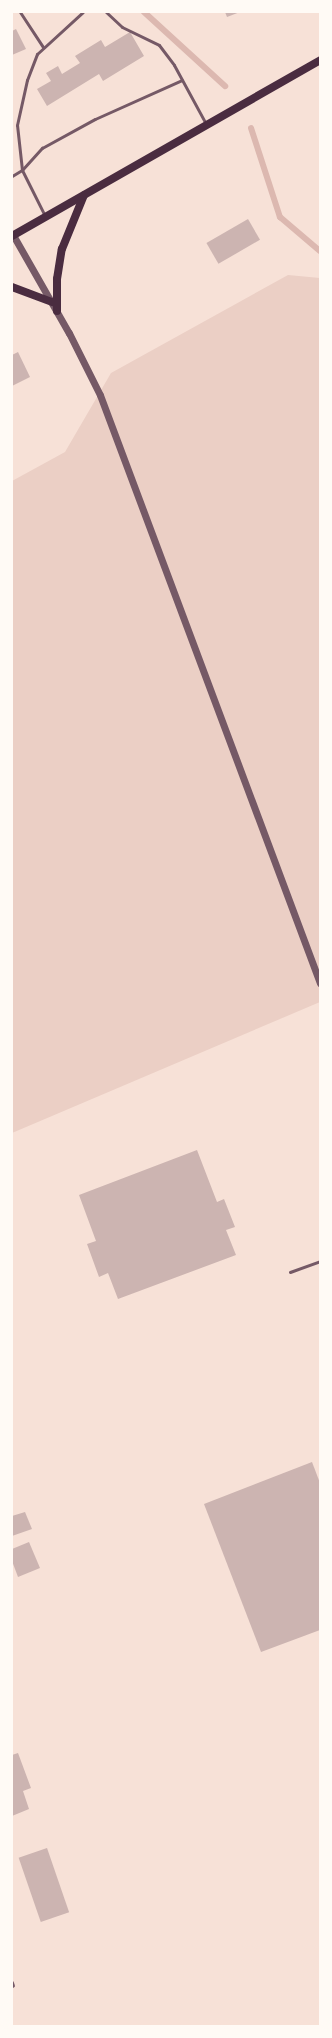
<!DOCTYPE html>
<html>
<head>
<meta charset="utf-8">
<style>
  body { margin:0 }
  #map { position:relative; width:332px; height:2038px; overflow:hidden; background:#f7e1d7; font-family:"Fira Sans Condensed",sans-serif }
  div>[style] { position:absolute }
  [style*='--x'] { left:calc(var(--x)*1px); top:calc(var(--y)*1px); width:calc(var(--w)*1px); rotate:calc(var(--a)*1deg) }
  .green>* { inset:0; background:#ebcfc5 }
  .stream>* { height:6px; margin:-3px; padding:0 3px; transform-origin:3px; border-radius:3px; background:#dcb8b0 }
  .building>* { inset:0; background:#ccb4b1; transform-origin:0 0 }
  .service>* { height:3px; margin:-1.5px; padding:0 1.5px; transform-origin:1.5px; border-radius:1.5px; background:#755966 }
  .minor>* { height:4px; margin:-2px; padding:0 2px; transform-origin:2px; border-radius:2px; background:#755966 }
  .tertiary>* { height:7px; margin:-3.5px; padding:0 3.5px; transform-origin:3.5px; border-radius:3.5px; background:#755966 }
  .secondary>* { height:8px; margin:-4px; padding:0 4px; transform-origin:4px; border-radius:4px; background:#4a2c40 }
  span { translate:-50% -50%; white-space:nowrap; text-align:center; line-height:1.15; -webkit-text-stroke:3px #fffaf5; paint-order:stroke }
  .frame { position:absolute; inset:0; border:13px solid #fffaf5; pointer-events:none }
</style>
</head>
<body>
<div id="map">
  <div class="green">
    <div style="clip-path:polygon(288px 275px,320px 278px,320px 1002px,12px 1133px,12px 481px,65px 452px,111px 373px)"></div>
  </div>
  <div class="stream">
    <div style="--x:144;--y:12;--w:110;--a:42.4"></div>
    <div style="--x:251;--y:128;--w:94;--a:72"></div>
    <div style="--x:280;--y:217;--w:52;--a:40.4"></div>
  </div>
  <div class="building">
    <div style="clip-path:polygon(225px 12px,240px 12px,227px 17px)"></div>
    <div style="clip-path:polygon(16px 29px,26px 49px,12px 55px,12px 31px)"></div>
    <div style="clip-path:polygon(130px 32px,144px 56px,103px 81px,99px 74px,47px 106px,37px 89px,51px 81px,46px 73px,58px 66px,62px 74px,80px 63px,75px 56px,101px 40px,105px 47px)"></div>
    <div style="left:248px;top:219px;width:24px;height:48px;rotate:60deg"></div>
    <div style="clip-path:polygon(18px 352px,30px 377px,12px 386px,12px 355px)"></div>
    <div style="clip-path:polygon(197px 1150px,217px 1202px,224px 1199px,235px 1227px,226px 1230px,236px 1255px,118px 1299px,108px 1273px,99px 1277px,87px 1244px,96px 1241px,79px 1195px)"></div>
    <div style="clip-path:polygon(312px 1462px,320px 1483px,320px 1630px,261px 1652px,204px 1504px)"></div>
    <div style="clip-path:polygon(25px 1512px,32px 1529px,12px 1536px,12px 1516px)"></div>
    <div style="clip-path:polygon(29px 1542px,40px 1568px,18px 1577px,12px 1561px,12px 1549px)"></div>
    <div style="clip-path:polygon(18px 1753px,31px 1788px,23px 1791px,29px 1809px,12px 1816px,12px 1755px)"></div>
    <div style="left:47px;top:1848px;width:68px;height:30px;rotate:71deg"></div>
  </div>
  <div class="service">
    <div style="--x:20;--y:12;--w:42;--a:56.7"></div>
    <div style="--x:106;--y:12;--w:22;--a:43"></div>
    <div style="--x:122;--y:27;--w:41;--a:25.9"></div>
    <div style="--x:159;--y:45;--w:25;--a:53"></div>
    <div style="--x:174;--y:65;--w:67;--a:61.5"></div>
    <div style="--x:22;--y:170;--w:30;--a:-48"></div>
    <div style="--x:42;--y:148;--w:60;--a:-28.7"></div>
    <div style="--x:95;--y:119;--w:95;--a:-24.1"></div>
    <div style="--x:22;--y:170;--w:45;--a:-96.3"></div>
    <div style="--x:17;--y:125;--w:46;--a:-77.5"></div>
    <div style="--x:27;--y:80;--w:28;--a:-69"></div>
    <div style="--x:37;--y:54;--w:62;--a:-42.4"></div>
    <div style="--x:12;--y:176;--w:12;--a:-31"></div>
    <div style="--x:22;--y:170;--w:51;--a:63.4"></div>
    <div style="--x:290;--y:1272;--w:32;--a:-20"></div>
  </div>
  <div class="minor">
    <div style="--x:12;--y:1983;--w:3;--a:72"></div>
  </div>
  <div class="tertiary">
    <div style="--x:13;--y:235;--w:113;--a:60.3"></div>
    <div style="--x:69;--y:333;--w:69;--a:63.4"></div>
    <div style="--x:100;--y:395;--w:628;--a:69.49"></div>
  </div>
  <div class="secondary">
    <div style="--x:12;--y:236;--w:355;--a:-29.7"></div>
    <div style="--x:12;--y:287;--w:43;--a:20.6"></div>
    <div style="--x:57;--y:311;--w:32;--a:-90"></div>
    <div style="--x:57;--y:279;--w:30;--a:-81"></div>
    <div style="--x:62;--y:249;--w:58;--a:-67.8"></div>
  </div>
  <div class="frame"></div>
</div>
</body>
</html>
